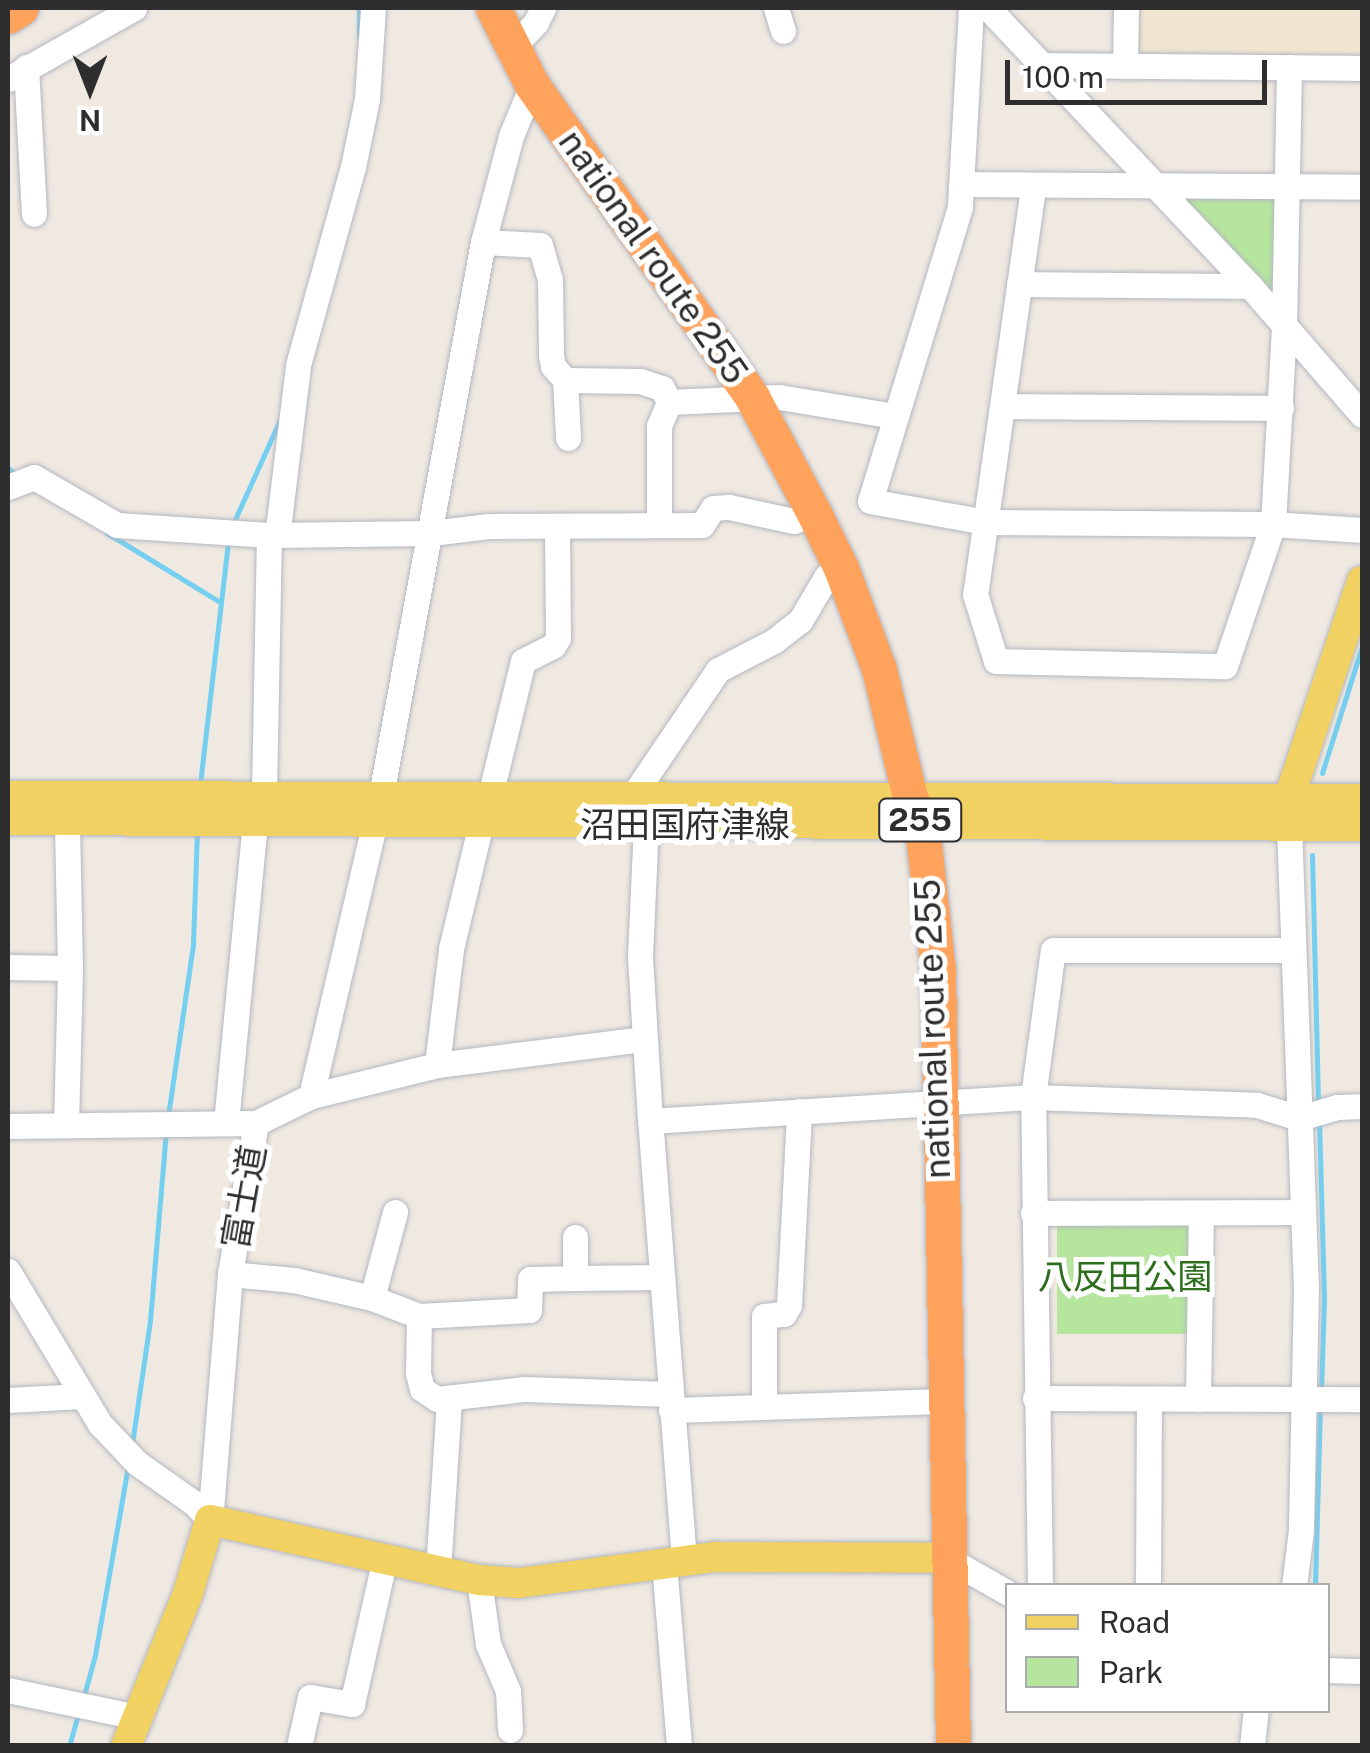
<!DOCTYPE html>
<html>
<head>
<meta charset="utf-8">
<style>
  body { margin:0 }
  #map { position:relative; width:1370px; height:1753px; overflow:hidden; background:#efe9e1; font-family:"Public Sans","Noto Sans JP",sans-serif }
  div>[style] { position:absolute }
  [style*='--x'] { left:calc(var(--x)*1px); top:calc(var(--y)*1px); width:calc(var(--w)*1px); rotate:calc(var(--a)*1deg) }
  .education>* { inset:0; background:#f0e6d1 }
  .green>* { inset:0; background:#b6e59e; transform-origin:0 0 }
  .stream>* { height:5px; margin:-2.5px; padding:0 2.5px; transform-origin:2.5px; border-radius:2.5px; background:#75cff0 }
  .roads { filter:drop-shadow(0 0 2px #b4b7c1) drop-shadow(0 0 2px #b4b7c1) }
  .minor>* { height:25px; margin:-12.5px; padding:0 12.5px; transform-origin:12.5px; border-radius:12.5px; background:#fff }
  .major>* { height:30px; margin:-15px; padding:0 15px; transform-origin:15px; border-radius:15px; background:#f2d163 }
  .highway>* { height:35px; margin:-17.5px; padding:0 17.5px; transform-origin:17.5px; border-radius:17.5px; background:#ffa35c }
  span { translate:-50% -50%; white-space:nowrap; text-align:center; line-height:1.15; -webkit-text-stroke:10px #fff; paint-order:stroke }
  .shield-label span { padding:2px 8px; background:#fff; border:2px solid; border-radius:8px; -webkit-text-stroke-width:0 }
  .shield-label { font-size:32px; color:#2e2e2e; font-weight:700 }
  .street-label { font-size:35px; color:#2e2e2e }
  .park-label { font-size:35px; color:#2c6e1b }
  .frame { position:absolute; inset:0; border:10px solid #2e2e2e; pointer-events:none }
  .legend { position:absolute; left:1005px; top:1583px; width:325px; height:130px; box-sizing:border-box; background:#fff; border:2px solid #ababab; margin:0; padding:12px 18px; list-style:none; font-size:30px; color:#2e2e2e }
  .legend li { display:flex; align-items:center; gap:20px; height:50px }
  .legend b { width:50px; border:2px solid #ababab }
  .north { position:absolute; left:40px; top:40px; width:100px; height:100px; -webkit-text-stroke:8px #fff; paint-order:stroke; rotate:180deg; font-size:28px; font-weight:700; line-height:40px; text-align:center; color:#2e2e2e }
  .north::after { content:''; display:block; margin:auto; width:35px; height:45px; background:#2e2e2e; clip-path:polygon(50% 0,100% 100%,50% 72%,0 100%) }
  .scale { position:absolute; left:1005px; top:60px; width:262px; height:45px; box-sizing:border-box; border:5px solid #2e2e2e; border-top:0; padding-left:12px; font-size:30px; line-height:35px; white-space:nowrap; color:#2e2e2e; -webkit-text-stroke:8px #fff; paint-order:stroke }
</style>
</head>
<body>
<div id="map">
  <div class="education">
    <div style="clip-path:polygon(1135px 8px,1362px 8px,1362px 57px,1140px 56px,1134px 51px)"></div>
  </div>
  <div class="green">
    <div style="clip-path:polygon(1172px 193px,1281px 193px,1280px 303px)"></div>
    <div style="left:1192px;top:1216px;width:118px;height:135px;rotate:90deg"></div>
  </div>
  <div class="stream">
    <div style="--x:359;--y:8;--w:28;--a:90"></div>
    <div style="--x:8;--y:468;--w:13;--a:39"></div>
    <div style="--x:232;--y:526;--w:114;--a:-65.7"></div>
    <div style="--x:107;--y:533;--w:132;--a:31.4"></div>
    <div style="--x:1322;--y:773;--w:133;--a:-72.5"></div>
    <div style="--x:200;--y:784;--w:245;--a:-83.4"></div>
    <div style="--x:1312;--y:855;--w:248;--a:88.6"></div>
    <div style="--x:168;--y:1116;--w:174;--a:-81.7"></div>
    <div style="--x:193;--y:944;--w:114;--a:-88"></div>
    <div style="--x:1319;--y:1119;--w:179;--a:88.4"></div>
    <div style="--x:1324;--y:1298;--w:95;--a:91.8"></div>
    <div style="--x:132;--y:1444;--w:124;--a:-81.7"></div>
    <div style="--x:150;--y:1321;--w:190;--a:-85.2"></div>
    <div style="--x:1315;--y:1586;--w:177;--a:-88.4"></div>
    <div style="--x:83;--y:1699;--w:46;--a:-74.7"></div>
    <div style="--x:95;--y:1655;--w:193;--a:-80.1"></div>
    <div style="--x:69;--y:1746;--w:32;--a:-74"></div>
  </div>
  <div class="roads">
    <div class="minor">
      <div style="--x:776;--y:8;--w:24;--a:73"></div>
      <div style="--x:971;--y:8;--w:199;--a:93.2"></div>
      <div style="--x:960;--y:207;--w:307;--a:107"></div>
      <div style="--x:870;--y:501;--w:117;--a:10.3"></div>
      <div style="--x:985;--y:522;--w:288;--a:0.4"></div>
      <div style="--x:1273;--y:524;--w:89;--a:3.9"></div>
      <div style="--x:988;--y:8;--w:382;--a:46.7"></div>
      <div style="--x:1250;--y:286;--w:171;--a:49"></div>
      <div style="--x:513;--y:47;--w:34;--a:-47"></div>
      <div style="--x:536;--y:22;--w:16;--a:-63"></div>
      <div style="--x:1044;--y:65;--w:318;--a:0.5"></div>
      <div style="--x:1125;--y:66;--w:58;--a:-89"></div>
      <div style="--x:26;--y:67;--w:147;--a:86.9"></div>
      <div style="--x:8;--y:79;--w:145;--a:-29.4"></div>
      <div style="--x:964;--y:184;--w:398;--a:0.4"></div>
      <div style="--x:1033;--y:188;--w:410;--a:98.1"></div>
      <div style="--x:975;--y:594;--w:70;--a:72.6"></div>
      <div style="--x:996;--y:661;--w:229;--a:1.3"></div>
      <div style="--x:1225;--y:666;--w:150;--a:-71.3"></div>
      <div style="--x:1273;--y:524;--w:195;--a:-86.8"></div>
      <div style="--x:1284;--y:329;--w:262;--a:-88.9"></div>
      <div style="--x:483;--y:242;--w:57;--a:3"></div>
      <div style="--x:540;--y:245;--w:36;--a:74"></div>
      <div style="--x:550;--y:280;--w:75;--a:89.2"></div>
      <div style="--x:551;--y:355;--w:11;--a:80"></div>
      <div style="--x:553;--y:366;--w:18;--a:49"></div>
      <div style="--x:565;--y:380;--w:58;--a:87"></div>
      <div style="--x:1019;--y:284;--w:231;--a:0.5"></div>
      <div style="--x:565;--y:380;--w:75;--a:0.8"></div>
      <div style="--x:640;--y:381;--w:23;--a:18"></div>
      <div style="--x:662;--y:388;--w:16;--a:63"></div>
      <div style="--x:1002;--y:406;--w:279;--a:0.4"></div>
      <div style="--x:8;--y:487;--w:28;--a:-21"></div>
      <div style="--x:34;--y:477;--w:96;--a:30"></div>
      <div style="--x:117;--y:525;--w:152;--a:3.8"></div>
      <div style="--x:269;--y:535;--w:162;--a:-0.7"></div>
      <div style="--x:431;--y:533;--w:58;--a:-6.9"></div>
      <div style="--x:489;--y:526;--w:213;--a:-0.3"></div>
      <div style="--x:702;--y:525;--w:20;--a:-57"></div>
      <div style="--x:713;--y:508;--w:16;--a:-4"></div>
      <div style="--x:729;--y:507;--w:66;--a:12.2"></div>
      <div style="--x:794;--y:521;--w:22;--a:-22"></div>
      <div style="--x:659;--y:522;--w:96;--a:-90"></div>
      <div style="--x:659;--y:426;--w:26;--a:-67"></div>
      <div style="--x:669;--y:402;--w:110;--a:-2.6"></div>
      <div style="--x:779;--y:397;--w:118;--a:9.3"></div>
      <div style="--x:264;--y:794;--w:259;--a:-88.9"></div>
      <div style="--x:269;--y:535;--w:11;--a:-34"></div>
      <div style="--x:278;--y:529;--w:165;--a:-83"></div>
      <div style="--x:298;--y:365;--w:205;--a:-74.5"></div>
      <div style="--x:353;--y:167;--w:69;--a:-78.4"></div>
      <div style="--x:367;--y:99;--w:91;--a:-86.2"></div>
      <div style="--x:490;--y:796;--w:139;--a:-76.3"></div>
      <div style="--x:523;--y:661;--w:34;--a:-27"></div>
      <div style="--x:553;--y:646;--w:9;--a:-58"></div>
      <div style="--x:558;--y:638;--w:112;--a:-90.5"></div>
      <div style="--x:632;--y:797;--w:153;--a:-55.9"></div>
      <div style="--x:718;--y:670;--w:63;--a:-27.4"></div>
      <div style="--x:774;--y:641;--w:33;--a:-38"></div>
      <div style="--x:800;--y:621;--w:51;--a:-59.4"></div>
      <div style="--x:826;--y:577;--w:17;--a:-31"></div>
      <div style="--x:646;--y:824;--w:133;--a:92.6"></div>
      <div style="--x:640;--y:957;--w:164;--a:86.5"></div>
      <div style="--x:1289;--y:826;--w:461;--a:87.9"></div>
      <div style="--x:1306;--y:1287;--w:243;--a:91.2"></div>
      <div style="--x:1301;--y:1530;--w:56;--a:97.1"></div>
      <div style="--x:8;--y:967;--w:62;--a:0.9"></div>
      <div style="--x:437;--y:1065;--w:117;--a:-83.1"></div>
      <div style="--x:451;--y:949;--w:130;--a:-76.6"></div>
      <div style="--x:311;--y:1096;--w:130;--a:-13.8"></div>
      <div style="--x:437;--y:1065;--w:207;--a:-7.2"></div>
      <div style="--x:226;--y:1123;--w:301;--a:-84.5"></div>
      <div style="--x:256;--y:1123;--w:61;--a:-26.1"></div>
      <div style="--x:311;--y:1096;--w:309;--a:-76.9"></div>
      <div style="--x:381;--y:795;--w:562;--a:-79.55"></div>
      <div style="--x:483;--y:242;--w:110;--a:-75.2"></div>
      <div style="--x:511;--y:136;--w:55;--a:-67.6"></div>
      <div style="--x:66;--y:1125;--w:157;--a:-88.5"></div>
      <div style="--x:70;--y:968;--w:149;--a:-91.2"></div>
      <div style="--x:8;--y:1126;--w:248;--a:-0.7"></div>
      <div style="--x:256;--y:1123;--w:153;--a:99.8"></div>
      <div style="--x:230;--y:1274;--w:247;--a:94.6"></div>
      <div style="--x:1033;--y:1213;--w:269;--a:-0.2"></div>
      <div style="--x:575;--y:1237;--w:41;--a:90"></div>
      <div style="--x:575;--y:1278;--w:85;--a:-0.7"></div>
      <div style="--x:8;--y:1271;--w:179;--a:59"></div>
      <div style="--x:100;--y:1424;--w:54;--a:46.5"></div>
      <div style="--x:137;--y:1463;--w:70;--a:35.1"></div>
      <div style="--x:194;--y:1503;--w:23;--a:47"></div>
      <div style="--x:230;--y:1274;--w:64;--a:5.4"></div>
      <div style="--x:294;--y:1280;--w:80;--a:13"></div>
      <div style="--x:372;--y:1298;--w:50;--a:21"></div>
      <div style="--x:419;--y:1316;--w:110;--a:-3.1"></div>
      <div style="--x:529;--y:1310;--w:31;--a:-88"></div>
      <div style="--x:530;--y:1279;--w:45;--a:-1.3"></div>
      <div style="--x:372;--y:1298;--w:89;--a:-75"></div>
      <div style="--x:419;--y:1316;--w:57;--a:91"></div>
      <div style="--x:418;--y:1373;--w:16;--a:76"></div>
      <div style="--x:422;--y:1389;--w:18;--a:34"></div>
      <div style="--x:437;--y:1399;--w:89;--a:-6.5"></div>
      <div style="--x:525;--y:1389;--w:144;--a:2"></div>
      <div style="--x:1035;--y:1398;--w:327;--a:0.2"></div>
      <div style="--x:1198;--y:1399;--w:186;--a:-89.1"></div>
      <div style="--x:8;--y:1400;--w:74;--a:-3.1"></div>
      <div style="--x:764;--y:1407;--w:91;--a:-90"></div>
      <div style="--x:764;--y:1316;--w:20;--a:-6"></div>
      <div style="--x:784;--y:1314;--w:10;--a:-61"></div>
      <div style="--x:789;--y:1305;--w:194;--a:-87"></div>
      <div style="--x:671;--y:1410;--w:273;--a:-1.9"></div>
      <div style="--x:947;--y:1558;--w:70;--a:29.8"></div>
      <div style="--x:684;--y:1560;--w:440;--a:-94.4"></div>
      <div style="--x:650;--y:1121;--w:384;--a:-3.6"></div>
      <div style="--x:1033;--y:1097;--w:224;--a:2"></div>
      <div style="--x:1257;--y:1105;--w:44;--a:17.2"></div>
      <div style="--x:1299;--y:1118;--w:40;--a:-16"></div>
      <div style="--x:1337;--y:1107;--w:25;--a:-2"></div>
      <div style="--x:664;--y:1563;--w:184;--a:85.3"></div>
      <div style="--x:438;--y:1571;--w:171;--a:-86.3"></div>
      <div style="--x:479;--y:1580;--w:65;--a:82"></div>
      <div style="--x:488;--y:1644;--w:51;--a:66.9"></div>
      <div style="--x:508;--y:1691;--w:39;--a:87"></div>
      <div style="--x:1040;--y:1586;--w:489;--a:-90.8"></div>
      <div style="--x:1033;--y:1097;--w:148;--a:-82.3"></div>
      <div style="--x:1053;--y:950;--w:239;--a:0"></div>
      <div style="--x:1148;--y:1586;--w:186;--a:-89.7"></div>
      <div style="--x:1328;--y:1670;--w:34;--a:2"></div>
      <div style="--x:8;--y:1690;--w:132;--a:11.8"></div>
      <div style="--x:299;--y:1746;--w:50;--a:-77.3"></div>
      <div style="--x:310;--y:1697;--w:43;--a:9.5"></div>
      <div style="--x:352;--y:1704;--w:150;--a:-77.3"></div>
      <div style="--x:1252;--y:1746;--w:36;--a:-84"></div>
    </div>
    <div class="major">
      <div style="--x:8;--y:796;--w:1354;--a:0.13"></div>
      <div style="--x:1289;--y:818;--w:20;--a:-90"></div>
      <div style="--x:1289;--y:798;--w:229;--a:-71.4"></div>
      <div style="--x:8;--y:820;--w:1354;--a:0.25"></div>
      <div style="--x:126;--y:1746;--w:165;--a:-67.9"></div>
      <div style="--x:188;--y:1593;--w:76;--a:-73.2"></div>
      <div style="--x:210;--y:1520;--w:276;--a:12.6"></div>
      <div style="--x:479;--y:1580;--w:40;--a:4.3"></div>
      <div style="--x:519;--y:1583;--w:198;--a:-7.6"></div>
      <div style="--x:715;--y:1557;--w:232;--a:0.2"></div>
    </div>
    <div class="highway">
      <div style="--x:493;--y:8;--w:86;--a:63.1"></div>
      <div style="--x:532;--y:85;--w:382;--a:54.8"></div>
      <div style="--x:752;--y:397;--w:132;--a:61.9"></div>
      <div style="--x:814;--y:513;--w:61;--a:63.9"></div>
      <div style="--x:841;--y:568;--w:108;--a:69.4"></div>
      <div style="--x:879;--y:669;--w:132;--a:76.4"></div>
      <div style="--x:910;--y:797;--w:31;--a:68"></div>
      <div style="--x:922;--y:826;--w:146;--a:83.7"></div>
      <div style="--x:938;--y:971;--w:775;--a:88.89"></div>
      <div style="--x:8;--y:16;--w:15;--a:-32"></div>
    </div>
  </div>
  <div class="shield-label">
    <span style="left:920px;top:820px">255</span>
  </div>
  <div class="street-label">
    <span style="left:653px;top:257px;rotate:55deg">national route 255</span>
    <span style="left:685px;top:825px">沼田国府津線</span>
    <span style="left:933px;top:1029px;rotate:-92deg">national route 255</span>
    <span style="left:244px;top:1197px;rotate:-80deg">富士道</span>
  </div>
  <div class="park-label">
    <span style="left:1125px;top:1277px">八反田公園</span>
  </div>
  <div class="frame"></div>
  <ul class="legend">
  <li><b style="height:12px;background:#f2d163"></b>Road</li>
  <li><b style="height:28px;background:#b6e59e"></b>Park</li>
  </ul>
  <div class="north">N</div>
  <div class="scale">100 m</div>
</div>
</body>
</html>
